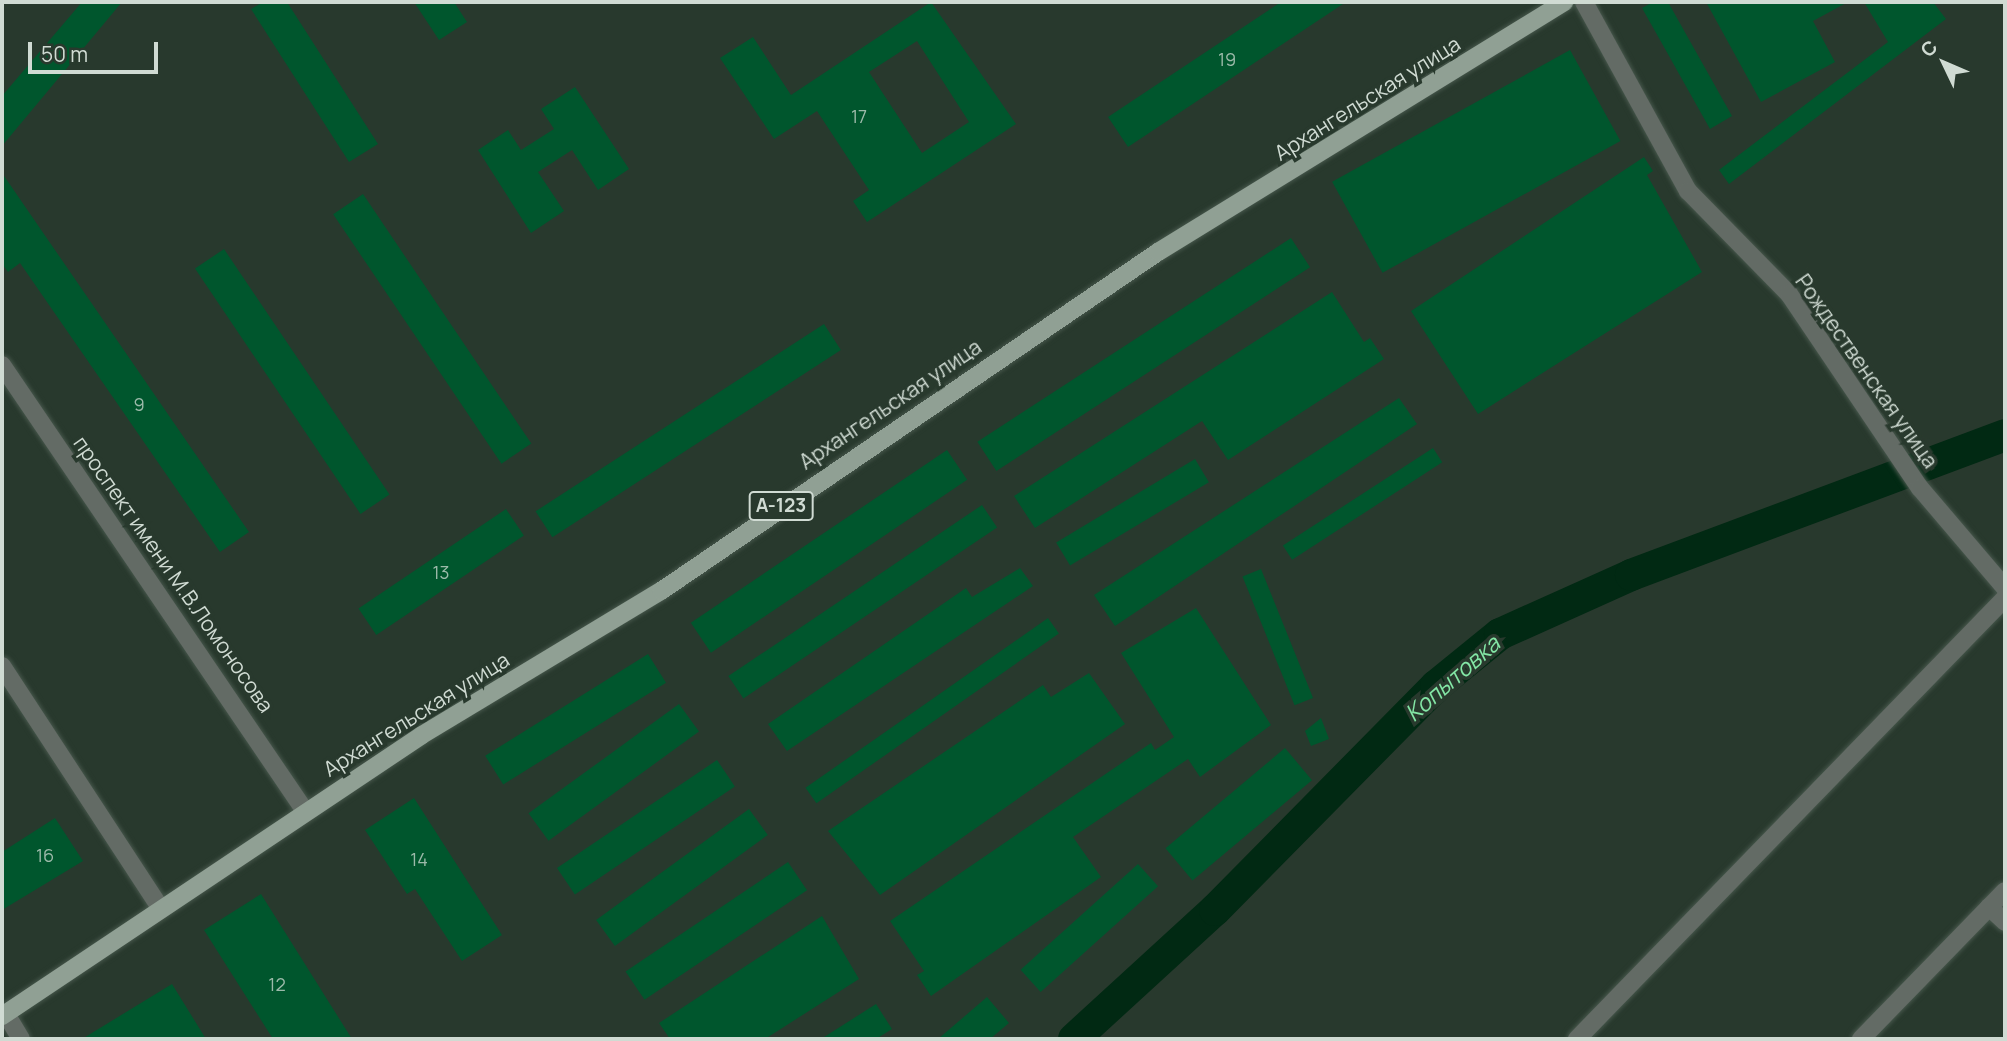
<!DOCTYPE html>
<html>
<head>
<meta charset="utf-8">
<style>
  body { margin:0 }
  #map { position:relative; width:2007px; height:1041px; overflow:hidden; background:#28392d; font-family:Manrope,sans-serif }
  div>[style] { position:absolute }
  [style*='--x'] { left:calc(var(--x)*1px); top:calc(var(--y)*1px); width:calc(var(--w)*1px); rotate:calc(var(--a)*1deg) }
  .river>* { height:32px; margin:-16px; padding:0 16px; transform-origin:16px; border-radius:16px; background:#012913 }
  .building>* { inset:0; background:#00562d; transform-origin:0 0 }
  .roads { filter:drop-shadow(0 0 2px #46564b) drop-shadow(0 0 2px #46564b) }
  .minor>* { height:18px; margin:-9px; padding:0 9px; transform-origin:9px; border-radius:9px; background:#636b65 }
  .major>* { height:18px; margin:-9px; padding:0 9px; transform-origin:9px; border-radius:9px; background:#90a094 }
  span { translate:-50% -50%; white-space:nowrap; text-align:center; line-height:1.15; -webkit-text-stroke:7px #28392d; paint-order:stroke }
  .number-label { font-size:18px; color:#9cbaaa }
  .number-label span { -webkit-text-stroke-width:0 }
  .shield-label span { padding:2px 5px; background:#28392d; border:2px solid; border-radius:5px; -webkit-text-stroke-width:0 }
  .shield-label { font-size:19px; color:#d0dbd3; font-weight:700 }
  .street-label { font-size:21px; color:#d0dbd3 }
  .water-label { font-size:23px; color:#84e7a6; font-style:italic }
  .frame { position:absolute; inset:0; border:4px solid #d0dbd3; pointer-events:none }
  .north { position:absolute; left:1909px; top:28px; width:70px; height:70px; -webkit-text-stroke:5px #28392d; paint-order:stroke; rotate:314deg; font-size:19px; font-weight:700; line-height:28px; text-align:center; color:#d0dbd3 }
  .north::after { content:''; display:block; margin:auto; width:24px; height:32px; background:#d0dbd3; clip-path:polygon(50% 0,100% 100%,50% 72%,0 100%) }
  .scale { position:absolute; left:28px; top:42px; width:130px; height:32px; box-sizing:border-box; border:4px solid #d0dbd3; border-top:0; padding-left:9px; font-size:21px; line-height:24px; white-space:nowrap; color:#d0dbd3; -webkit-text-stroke:5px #28392d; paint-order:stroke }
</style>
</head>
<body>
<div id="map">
  <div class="river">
    <div style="--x:1074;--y:1039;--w:191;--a:-42.5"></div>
    <div style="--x:1215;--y:910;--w:315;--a:-45.4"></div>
    <div style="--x:1436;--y:686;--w:82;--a:-39.1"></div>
    <div style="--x:1500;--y:634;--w:144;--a:-24.2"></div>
    <div style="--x:1631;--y:575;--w:399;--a:-20.5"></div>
  </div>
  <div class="building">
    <div style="clip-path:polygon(82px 2px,122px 2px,2px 146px,2px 96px)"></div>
    <div style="clip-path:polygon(263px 2px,287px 2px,378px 144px,349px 162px,251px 9px)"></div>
    <div style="clip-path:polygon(414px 2px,454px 2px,467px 22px,439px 40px)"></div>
    <div style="clip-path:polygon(evenodd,931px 2px,1016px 124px,867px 222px,853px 201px,869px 190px,817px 111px,774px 139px,720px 58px,753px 37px,791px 95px,931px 2px,917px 41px,969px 122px,922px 153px,869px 72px,917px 41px)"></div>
    <div style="clip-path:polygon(1281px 2px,1346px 2px,1128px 147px,1108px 117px)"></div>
    <div style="clip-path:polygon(1653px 2px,1668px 2px,1732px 116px,1710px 129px,1642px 8px)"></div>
    <div style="clip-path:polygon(1706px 2px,1848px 2px,1813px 21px,1835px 62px,1761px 102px)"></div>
    <div style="clip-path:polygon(1864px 2px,1933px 2px,1946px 19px,1729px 184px,1719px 170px,1888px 42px)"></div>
    <div style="left:1570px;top:50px;width:104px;height:272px;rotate:61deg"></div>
    <div style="clip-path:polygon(575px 87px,629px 169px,598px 190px,572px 150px,538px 172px,564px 211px,531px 233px,478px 150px,508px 130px,521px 150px,554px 129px,541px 109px)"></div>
    <div style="clip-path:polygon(1644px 157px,1653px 171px,1647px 175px,1702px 272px,1478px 414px,1411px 311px)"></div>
    <div style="clip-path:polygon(2px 173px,249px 532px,220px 552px,20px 263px,8px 272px,2px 264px)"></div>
    <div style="left:363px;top:194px;width:301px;height:36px;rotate:56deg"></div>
    <div style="left:1291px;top:238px;width:35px;height:374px;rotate:57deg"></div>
    <div style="left:224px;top:249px;width:296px;height:35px;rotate:56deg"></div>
    <div style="clip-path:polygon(1332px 292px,1364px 342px,1370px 338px,1384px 359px,1228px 460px,1202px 421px,1035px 528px,1014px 496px)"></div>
    <div style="left:824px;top:324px;width:31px;height:344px;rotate:57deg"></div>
    <div style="clip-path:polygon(1399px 398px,1417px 424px,1115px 626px,1094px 595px)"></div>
    <div style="left:1433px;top:448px;width:17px;height:179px;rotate:57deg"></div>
    <div style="left:947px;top:450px;width:36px;height:309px;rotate:56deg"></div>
    <div style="left:1195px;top:459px;width:27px;height:162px;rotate:59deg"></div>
    <div style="left:982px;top:505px;width:27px;height:306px;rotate:56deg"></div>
    <div style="left:506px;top:509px;width:32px;height:178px;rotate:56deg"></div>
    <div style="clip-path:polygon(1020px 568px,1033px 586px,787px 751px,768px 724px,966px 588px,972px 597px)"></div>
    <div style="left:1261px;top:569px;width:139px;height:20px;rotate:68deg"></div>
    <div style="clip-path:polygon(1196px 608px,1271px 725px,1200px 777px,1188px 759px,1073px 837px,1101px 877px,931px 996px,917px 975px,924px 971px,890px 921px,1151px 743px,1155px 750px,1174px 737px,1121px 653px)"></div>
    <div style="left:1048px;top:618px;width:19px;height:296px;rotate:55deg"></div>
    <div style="left:648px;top:654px;width:34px;height:192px;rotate:58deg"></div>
    <div style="clip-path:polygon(1089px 673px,1125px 724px,880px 895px,828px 831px,1043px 685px,1051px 697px)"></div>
    <div style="left:679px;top:704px;width:34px;height:186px;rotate:54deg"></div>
    <div style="clip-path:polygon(1321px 718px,1329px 739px,1311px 746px,1305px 731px)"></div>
    <div style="left:1285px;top:748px;width:42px;height:156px;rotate:50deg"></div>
    <div style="left:717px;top:760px;width:32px;height:193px;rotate:56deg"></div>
    <div style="clip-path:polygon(414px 798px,502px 935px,462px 961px,415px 889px,407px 894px,365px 830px)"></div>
    <div style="left:749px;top:809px;width:32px;height:189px;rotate:54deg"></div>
    <div style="clip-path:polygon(55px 818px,83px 861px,2px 910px,2px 852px)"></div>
    <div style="left:788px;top:862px;width:34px;height:196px;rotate:56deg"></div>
    <div style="left:1138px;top:864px;width:30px;height:158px;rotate:48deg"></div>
    <div style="clip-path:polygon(261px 894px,352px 1039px,273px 1039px,204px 930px)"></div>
    <div style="clip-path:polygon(822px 916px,859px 979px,765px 1039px,670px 1039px,659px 1023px)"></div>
    <div style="clip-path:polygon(172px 984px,206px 1039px,82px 1039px)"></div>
    <div style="clip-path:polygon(987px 997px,1009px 1023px,990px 1039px,938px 1039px)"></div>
    <div style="clip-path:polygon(876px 1004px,892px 1029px,876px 1039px,821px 1039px)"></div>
  </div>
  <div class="roads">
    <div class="minor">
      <div style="--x:1584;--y:2;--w:216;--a:61.2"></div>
      <div style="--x:1688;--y:191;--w:144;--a:45.6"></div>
      <div style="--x:1789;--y:294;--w:234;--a:56"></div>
      <div style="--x:1920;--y:488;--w:131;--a:49.6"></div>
      <div style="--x:2;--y:365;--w:539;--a:55.81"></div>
      <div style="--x:2;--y:666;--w:288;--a:56.8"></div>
      <div style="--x:1989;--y:907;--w:22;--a:43"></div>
      <div style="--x:6;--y:1014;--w:29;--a:59"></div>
      <div style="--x:1577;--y:1039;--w:615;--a:-45.86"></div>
      <div style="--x:1861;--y:1039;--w:206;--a:-45.8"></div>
    </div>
    <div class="major">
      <div style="--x:2;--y:1016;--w:505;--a:-33.78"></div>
      <div style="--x:422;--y:735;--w:279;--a:-31.1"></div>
      <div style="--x:661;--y:591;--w:602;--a:-34.3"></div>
      <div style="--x:1158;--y:252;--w:477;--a:-31.6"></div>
    </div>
  </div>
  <div class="number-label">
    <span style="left:1227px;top:59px">19</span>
    <span style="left:859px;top:116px">17</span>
    <span style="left:139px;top:404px">9</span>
    <span style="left:441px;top:572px">13</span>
    <span style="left:45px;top:855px">16</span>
    <span style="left:419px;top:859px">14</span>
    <span style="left:277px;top:984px">12</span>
  </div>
  <div class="shield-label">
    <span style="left:781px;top:506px">А-123</span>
  </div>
  <div class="street-label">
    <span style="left:1367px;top:98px;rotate:-32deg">Архангельская улица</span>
    <span style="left:1867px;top:371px;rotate:55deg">Рождественская улица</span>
    <span style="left:890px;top:404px;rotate:-34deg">Архангельская улица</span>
    <span style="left:174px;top:574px;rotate:55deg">проспект имени М.В.Ломоносова</span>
    <span style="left:416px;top:714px;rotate:-32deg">Архангельская улица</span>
  </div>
  <div class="water-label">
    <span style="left:1452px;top:678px;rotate:-41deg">Копытовка</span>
  </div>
  <div class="frame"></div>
  <div class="north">С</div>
  <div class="scale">50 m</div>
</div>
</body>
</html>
